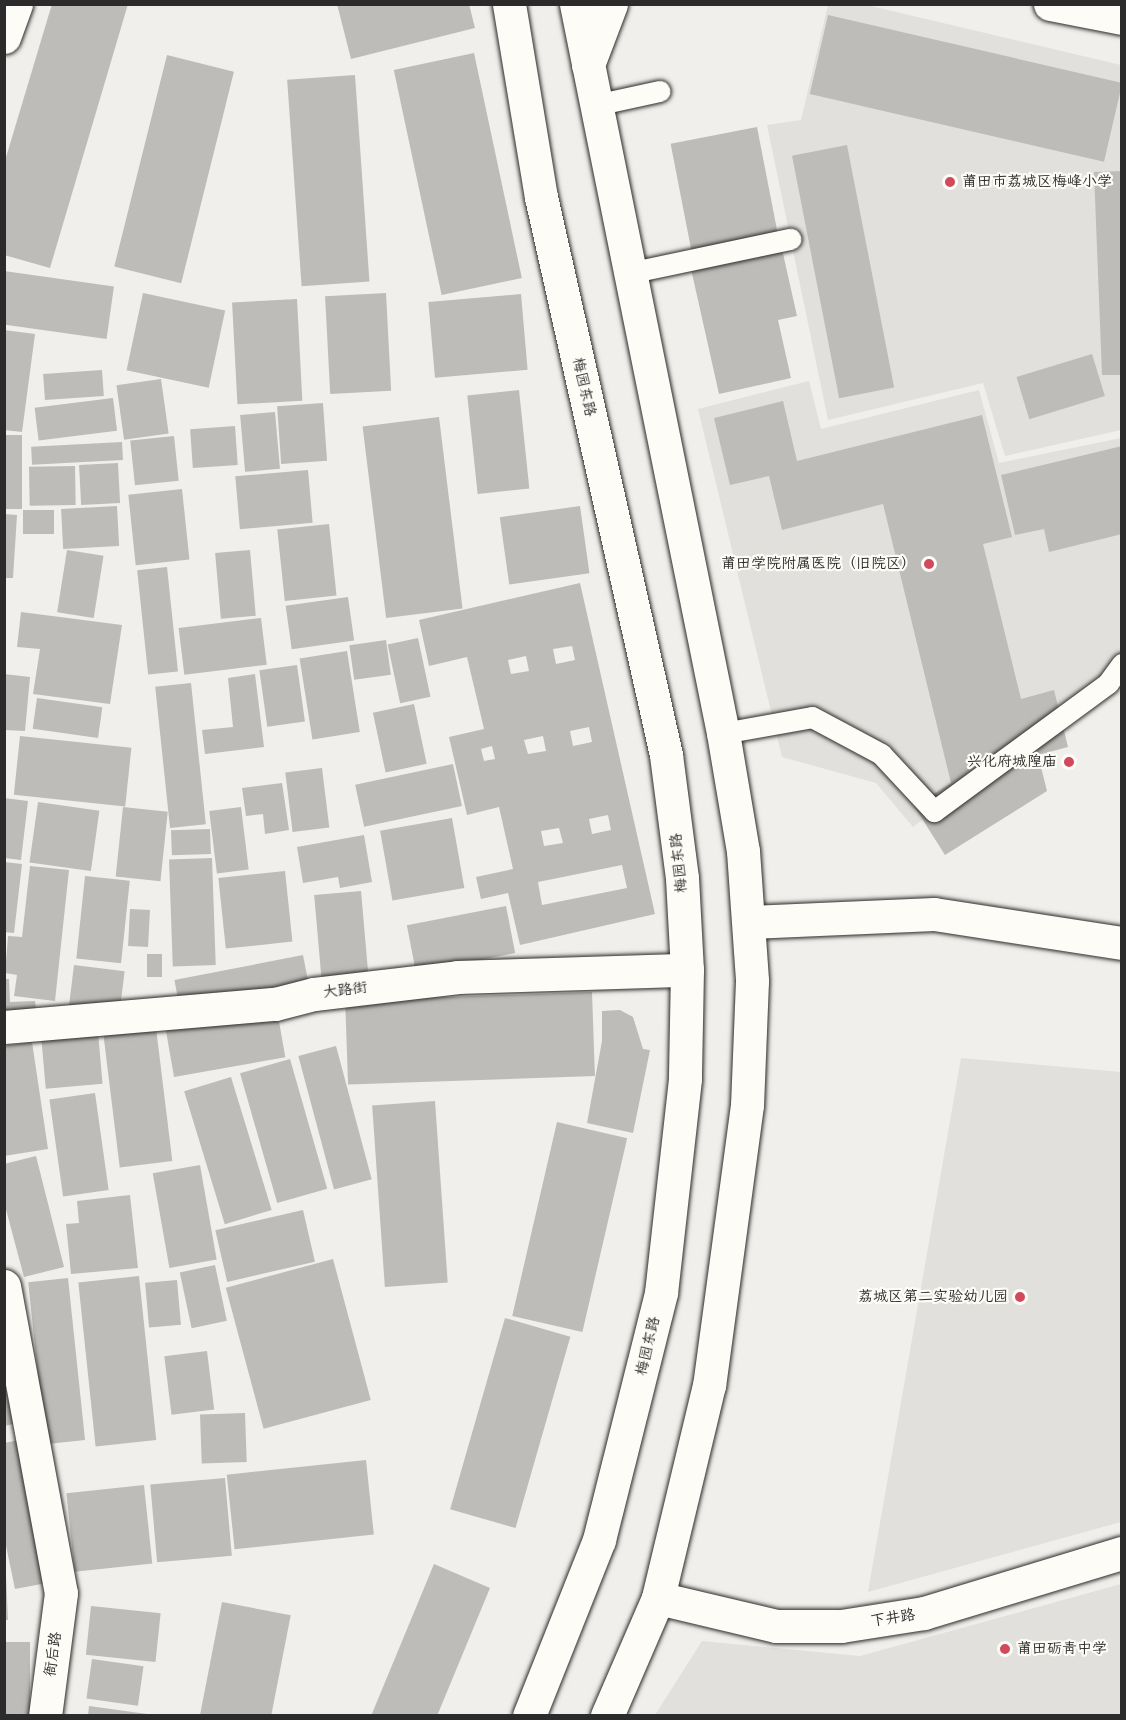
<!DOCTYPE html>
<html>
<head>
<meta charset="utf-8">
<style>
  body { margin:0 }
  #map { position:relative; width:1126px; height:1720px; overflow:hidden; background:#f0efeb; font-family:"Balsamiq Sans","LXGW WenKai TC",sans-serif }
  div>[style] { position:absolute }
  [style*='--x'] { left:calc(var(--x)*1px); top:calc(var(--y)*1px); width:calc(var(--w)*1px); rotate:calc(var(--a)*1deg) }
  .built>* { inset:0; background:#e1e0dc }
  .building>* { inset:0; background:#bdbcb8; transform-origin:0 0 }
  .roads { filter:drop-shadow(0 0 2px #2b2b2b) drop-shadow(0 0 2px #2b2b2b) }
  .lane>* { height:21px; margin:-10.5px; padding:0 10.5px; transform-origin:10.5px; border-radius:10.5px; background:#fdfcf7 }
  .street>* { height:33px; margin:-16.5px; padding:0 16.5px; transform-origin:16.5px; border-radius:16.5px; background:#fdfcf7 }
  .secondary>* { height:33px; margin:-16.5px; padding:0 16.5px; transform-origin:16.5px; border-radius:16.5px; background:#fdfcf7 }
  .dots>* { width:16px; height:16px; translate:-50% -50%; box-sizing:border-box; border:3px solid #fdfcf7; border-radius:50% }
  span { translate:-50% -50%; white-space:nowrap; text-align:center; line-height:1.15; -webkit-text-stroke:4.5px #fdfcf7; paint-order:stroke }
  .poi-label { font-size:15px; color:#2b2b2b }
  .left { translate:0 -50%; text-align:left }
  .right { translate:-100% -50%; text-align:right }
  .street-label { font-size:15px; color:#2b2b2b }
  .frame { position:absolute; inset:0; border:6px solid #2b2b2b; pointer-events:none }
</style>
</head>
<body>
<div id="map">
  <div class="built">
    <div style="clip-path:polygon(828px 5px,867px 5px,1121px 65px,1121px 430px,1005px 456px,983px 383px,828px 420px,767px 125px,801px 120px)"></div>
    <div style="clip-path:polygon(809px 381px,821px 429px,979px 390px,999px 463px,1121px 438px,1121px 665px,913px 827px,876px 783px,782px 757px,698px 409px)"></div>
    <div style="clip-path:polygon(961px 1058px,1121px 1072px,1121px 1522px,868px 1592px)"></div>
    <div style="clip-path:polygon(1121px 1584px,1121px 1715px,655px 1715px,702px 1641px,860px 1656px)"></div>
  </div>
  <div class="building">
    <div style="clip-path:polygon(52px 4px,128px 4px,50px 268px,4px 255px,4px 164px)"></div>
    <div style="clip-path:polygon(337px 4px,469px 4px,475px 28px,351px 59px)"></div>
    <div style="left:828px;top:15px;width:302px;height:81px;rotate:13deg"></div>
    <div style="left:474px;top:53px;width:230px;height:82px;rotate:78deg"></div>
    <div style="left:167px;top:55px;width:69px;height:218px;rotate:14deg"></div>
    <div style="left:355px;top:75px;width:207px;height:68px;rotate:86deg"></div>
    <div style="left:757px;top:127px;width:109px;height:88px;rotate:79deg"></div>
    <div style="left:847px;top:145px;width:247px;height:56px;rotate:79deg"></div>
    <div style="clip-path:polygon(1122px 171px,1122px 375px,1102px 375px,1094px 172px)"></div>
    <div style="clip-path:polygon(782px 249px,797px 316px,778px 320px,791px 378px,719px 394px,691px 269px)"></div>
    <div style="left:4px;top:271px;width:111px;height:53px;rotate:8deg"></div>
    <div style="left:143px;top:293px;width:84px;height:79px;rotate:12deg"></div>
    <div style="left:386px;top:293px;width:98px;height:61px;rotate:87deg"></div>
    <div style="left:521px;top:294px;width:76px;height:93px;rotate:85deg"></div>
    <div style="left:297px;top:299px;width:102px;height:65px;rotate:87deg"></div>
    <div style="clip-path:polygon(4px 330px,35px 334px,22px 432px,4px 430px)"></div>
    <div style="left:1092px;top:354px;width:44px;height:79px;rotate:73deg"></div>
    <div style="left:102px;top:370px;width:26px;height:59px;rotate:86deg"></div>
    <div style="left:161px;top:379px;width:55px;height:45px;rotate:82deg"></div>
    <div style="left:519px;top:390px;width:99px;height:52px;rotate:84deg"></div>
    <div style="left:113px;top:398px;width:33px;height:79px;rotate:83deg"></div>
    <div style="clip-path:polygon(783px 401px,797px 461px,982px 415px,1012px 537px,983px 544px,1021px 699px,1054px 690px,1068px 747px,1038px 755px,1047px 791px,945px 855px,914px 806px,951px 783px,883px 504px,782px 530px,769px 476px,730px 485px,714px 418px)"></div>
    <div style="left:323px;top:403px;width:58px;height:46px;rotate:86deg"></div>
    <div style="left:275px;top:412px;width:57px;height:35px;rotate:85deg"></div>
    <div style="left:439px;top:417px;width:193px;height:77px;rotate:83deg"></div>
    <div style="left:235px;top:426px;width:39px;height:45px;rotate:86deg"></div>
    <div style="left:4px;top:435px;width:18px;height:74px"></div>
    <div style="left:174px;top:436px;width:45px;height:44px;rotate:84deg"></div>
    <div style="left:122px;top:442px;width:18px;height:91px;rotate:87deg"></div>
    <div style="clip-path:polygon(1122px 446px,1122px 534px,1049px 552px,1044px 529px,1015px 535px,1001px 475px)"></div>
    <div style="left:118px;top:463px;width:40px;height:39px;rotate:87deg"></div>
    <div style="left:75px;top:466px;width:39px;height:46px;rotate:89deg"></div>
    <div style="left:308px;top:470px;width:53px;height:73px;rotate:85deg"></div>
    <div style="left:182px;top:489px;width:71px;height:54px;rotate:84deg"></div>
    <div style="left:117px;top:506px;width:40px;height:56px;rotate:87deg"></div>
    <div style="left:580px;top:506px;width:68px;height:81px;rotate:82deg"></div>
    <div style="left:54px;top:510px;width:24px;height:31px;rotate:90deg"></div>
    <div style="clip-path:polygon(4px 514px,17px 515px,13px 578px,4px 578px)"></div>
    <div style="left:329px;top:524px;width:72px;height:52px;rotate:84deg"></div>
    <div style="left:67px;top:550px;width:37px;height:63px;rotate:9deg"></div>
    <div style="left:250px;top:550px;width:66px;height:35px;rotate:85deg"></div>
    <div style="left:167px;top:567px;width:105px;height:30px;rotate:84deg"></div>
    <div style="clip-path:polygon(evenodd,580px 583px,655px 914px,520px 945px,508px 893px,481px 899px,476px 877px,513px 869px,499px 807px,467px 815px,449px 737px,484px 729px,467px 657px,429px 666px,419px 620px,580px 583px,572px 646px,575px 660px,556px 664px,553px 649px,572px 646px,580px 583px,526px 656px,529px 671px,511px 674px,508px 660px,526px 656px,580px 583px,589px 727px,592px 742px,573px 746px,570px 731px,589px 727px,580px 583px,543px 736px,546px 751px,528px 754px,524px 740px,543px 736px,580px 583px,492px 746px,495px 759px,484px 761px,481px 749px,492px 746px,580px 583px,608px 815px,611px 830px,592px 834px,589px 819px,608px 815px,580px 583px,559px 828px,563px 843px,544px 846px,541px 831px,559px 828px,580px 583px,622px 865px,627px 888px,542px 905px,538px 882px,622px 865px)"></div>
    <div style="left:348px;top:597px;width:44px;height:63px;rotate:82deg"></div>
    <div style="clip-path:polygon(21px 612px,122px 625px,110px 704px,33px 694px,40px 649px,17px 647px)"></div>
    <div style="left:261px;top:618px;width:47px;height:83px;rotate:83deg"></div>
    <div style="left:418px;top:638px;width:60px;height:31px;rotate:78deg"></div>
    <div style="left:386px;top:640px;width:35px;height:37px;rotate:82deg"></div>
    <div style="left:347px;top:651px;width:82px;height:48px;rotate:81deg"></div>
    <div style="left:297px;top:665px;width:57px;height:38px;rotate:82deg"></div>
    <div style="clip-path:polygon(4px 674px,30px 677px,25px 731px,4px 730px)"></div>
    <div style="clip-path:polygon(255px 674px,264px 747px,205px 754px,202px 730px,233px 727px,228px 678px)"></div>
    <div style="left:191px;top:683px;width:142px;height:36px;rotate:84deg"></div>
    <div style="left:37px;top:698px;width:66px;height:31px;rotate:8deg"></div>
    <div style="left:414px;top:704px;width:61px;height:42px;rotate:78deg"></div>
    <div style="left:20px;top:736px;width:112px;height:59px;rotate:6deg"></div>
    <div style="left:453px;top:764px;width:43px;height:100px;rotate:78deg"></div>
    <div style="left:322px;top:768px;width:60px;height:37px;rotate:83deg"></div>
    <div style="clip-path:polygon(282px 783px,289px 830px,265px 834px,263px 814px,246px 816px,242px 788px)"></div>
    <div style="clip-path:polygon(4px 798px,28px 801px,21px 860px,4px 858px)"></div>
    <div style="left:38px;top:802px;width:62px;height:61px;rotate:8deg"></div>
    <div style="left:123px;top:807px;width:45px;height:70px;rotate:6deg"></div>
    <div style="left:241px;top:807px;width:63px;height:32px;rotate:83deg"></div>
    <div style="left:452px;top:818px;width:71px;height:73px;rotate:80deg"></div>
    <div style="left:210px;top:829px;width:25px;height:39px;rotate:88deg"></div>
    <div style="clip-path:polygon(364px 835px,372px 882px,340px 888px,338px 877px,303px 883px,297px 847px)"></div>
    <div style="left:212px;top:858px;width:107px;height:43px;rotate:88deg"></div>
    <div style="clip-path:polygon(4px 862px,22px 864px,14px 933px,4px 932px)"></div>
    <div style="clip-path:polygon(30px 866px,69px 870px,55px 1001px,14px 996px,17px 975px,5px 973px,8px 936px,22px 937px)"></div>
    <div style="left:285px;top:871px;width:71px;height:67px;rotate:84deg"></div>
    <div style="left:85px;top:876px;width:45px;height:83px;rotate:6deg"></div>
    <div style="left:361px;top:891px;width:84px;height:47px;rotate:85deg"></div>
    <div style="left:506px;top:906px;width:48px;height:101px;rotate:79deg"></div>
    <div style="left:130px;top:909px;width:20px;height:37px;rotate:3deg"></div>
    <div style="left:147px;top:954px;width:15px;height:23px"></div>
    <div style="left:303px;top:955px;width:32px;height:131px;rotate:79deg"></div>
    <div style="left:74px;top:965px;width:51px;height:41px;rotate:7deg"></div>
    <div style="clip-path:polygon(4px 979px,9px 979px,10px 1002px,35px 1001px,37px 1016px,4px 1020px)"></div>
    <div style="left:592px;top:992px;width:84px;height:247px;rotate:88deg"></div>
    <div style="left:277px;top:1010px;width:48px;height:113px;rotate:80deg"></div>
    <div style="clip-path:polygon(620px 1010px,633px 1017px,643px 1049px,650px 1050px,633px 1133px,587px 1123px,602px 1041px,602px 1011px)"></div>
    <div style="left:156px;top:1028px;width:134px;height:53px;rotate:83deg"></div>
    <div style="left:98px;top:1032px;width:52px;height:57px;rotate:85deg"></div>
    <div style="clip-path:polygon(32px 1042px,48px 1149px,4px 1156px,4px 1046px)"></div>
    <div style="left:336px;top:1046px;width:138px;height:39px;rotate:75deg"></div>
    <div style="left:290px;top:1059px;width:135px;height:52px;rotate:74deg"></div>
    <div style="left:231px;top:1077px;width:139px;height:49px;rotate:73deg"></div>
    <div style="left:95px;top:1093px;width:98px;height:46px;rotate:82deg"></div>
    <div style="left:435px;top:1101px;width:182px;height:63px;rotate:86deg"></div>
    <div style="left:557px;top:1122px;width:72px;height:199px;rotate:13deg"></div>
    <div style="clip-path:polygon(36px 1156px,64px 1267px,24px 1277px,4px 1202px,4px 1164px)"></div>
    <div style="left:200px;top:1165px;width:96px;height:48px;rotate:80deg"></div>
    <div style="clip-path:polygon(130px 1195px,138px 1268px,71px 1274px,66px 1224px,79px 1223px,77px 1201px)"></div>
    <div style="left:303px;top:1210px;width:53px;height:90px;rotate:77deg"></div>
    <div style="left:333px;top:1259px;width:146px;height:111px;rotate:75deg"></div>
    <div style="left:215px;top:1265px;width:57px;height:36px;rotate:78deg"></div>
    <div style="left:139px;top:1276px;width:165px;height:61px;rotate:84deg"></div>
    <div style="left:68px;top:1278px;width:163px;height:40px;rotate:84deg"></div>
    <div style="left:177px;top:1280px;width:45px;height:32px;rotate:85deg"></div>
    <div style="left:505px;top:1318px;width:68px;height:199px;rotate:16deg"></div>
    <div style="left:207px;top:1351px;width:59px;height:43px;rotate:83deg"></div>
    <div style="clip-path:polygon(15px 1389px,23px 1422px,4px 1426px,4px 1391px)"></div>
    <div style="left:245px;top:1413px;width:49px;height:45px;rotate:88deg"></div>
    <div style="clip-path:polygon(25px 1439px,52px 1582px,15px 1589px,4px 1536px,4px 1443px)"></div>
    <div style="left:366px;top:1460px;width:75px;height:140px;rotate:84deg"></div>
    <div style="left:225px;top:1478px;width:78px;height:75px;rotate:85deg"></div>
    <div style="left:144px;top:1485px;width:79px;height:78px;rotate:84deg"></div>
    <div style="clip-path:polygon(434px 1564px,490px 1588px,437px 1716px,371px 1716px)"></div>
    <div style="clip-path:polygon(6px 1576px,8px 1620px,4px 1620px,4px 1577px)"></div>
    <div style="left:222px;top:1602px;width:70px;height:116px;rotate:11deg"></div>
    <div style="left:91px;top:1606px;width:70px;height:49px;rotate:6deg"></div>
    <div style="left:4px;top:1642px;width:26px;height:74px"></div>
    <div style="left:92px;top:1659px;width:52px;height:40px;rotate:8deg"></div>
    <div style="clip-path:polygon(89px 1706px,147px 1714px,147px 1716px,88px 1716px)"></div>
  </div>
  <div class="roads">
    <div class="lane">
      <div style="--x:595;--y:105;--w:66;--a:-12.3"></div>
      <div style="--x:628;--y:273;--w:166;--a:-11.9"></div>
      <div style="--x:723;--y:733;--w:90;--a:-10.2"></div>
      <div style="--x:812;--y:717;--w:78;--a:28.2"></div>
      <div style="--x:881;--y:754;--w:78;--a:47.1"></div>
      <div style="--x:934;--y:811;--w:216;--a:-36.3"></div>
      <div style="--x:1108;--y:683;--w:24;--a:-54"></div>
    </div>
    <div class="street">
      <div style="--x:4;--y:37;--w:35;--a:-70"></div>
      <div style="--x:750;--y:922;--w:184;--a:-2.5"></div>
      <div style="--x:934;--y:914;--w:190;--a:8.8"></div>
      <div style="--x:4;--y:1027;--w:272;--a:-4.9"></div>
      <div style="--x:275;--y:1004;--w:40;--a:-14.4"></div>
      <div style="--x:314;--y:994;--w:145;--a:-6.7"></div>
      <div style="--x:458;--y:977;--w:229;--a:-1.8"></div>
      <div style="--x:4;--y:1286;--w:312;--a:79.5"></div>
      <div style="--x:61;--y:1593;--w:124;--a:97.4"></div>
    </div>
    <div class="secondary">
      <div style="--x:509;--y:4;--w:196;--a:80.6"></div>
      <div style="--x:541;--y:197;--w:572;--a:77.37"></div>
      <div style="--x:666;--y:755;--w:124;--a:82.6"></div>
      <div style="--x:682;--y:878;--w:92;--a:86.9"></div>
      <div style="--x:687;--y:970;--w:109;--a:91.1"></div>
      <div style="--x:685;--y:1079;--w:215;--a:96.4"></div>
      <div style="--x:661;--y:1293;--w:255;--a:104.1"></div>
      <div style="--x:599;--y:1540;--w:189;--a:111.7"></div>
      <div style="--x:576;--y:4;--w:744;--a:78.6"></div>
      <div style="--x:723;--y:733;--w:120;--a:80.4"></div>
      <div style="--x:743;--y:851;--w:130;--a:86"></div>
      <div style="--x:752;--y:981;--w:124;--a:92.3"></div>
      <div style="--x:747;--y:1105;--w:283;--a:97.7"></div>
      <div style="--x:709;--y:1385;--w:219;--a:103.5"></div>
      <div style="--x:658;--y:1598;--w:129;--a:113.4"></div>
      <div style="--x:1050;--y:4;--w:73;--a:11"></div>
      <div style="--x:588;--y:65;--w:65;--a:-69.3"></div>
      <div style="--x:658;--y:1598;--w:121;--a:13.3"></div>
      <div style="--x:776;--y:1626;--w:65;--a:0"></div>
      <div style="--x:841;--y:1626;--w:84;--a:-8.9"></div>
      <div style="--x:924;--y:1613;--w:207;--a:-16.9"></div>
    </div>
  </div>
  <div class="dots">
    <div style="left:950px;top:182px;background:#d1495b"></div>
    <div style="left:929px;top:564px;background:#d1495b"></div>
    <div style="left:1069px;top:762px;background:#d1495b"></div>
    <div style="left:1020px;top:1297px;background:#d1495b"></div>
    <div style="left:1005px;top:1649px;background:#d1495b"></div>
  </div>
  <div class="poi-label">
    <span class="left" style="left:962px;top:182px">莆田市荔城区梅峰小学</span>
    <span class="right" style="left:916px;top:564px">莆田学院附属医院（旧院区）</span>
    <span class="right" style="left:1057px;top:762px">兴化府城隍庙</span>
    <span class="right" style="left:1008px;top:1297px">荔城区第二实验幼儿园</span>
    <span class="left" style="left:1017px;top:1649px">莆田砺青中学</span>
  </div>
  <div class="street-label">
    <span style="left:584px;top:387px;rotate:77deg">梅园东路</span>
    <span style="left:679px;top:863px;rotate:-96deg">梅园东路</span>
    <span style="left:345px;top:990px;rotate:-7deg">大路街</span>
    <span style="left:648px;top:1346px;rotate:-77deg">梅园东路</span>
    <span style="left:893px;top:1618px;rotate:-9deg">下井路</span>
    <span style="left:53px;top:1654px;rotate:-82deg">衙后路</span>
  </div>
  <div class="frame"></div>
</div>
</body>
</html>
